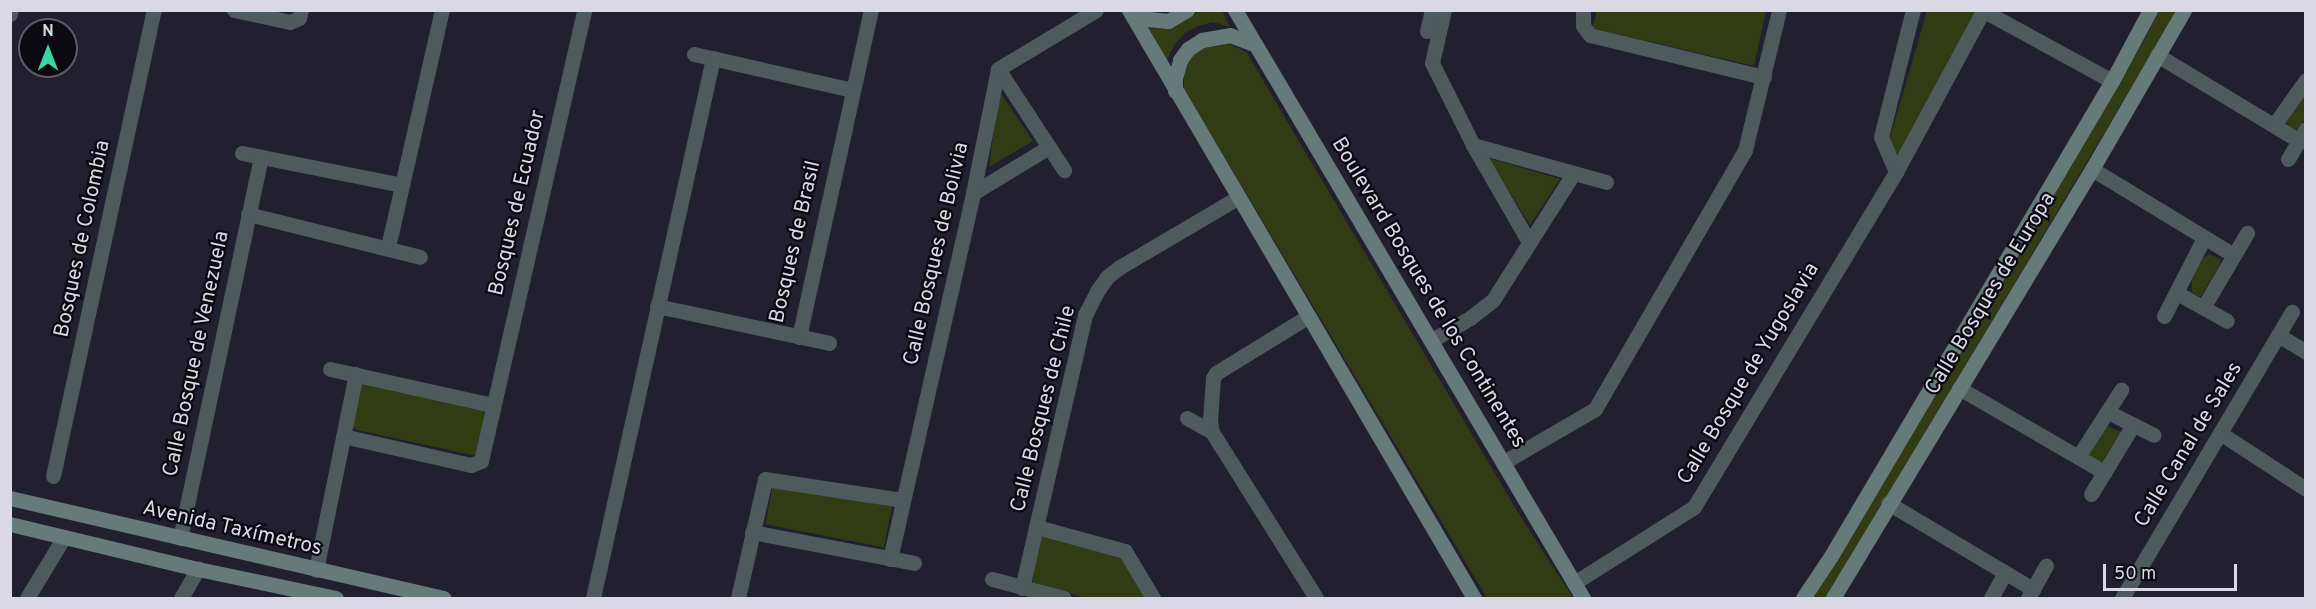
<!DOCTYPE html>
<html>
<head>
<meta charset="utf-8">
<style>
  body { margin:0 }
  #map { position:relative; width:2316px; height:609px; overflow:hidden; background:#221f31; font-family:Overpass,sans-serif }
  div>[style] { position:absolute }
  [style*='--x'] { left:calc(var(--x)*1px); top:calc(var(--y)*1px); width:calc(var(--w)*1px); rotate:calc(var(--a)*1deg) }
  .green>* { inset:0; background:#313c14; transform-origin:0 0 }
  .street>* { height:15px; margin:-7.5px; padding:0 7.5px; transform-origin:7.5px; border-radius:7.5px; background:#4e5a5b }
  .secondary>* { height:15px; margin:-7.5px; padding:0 7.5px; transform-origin:7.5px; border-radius:7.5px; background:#667a7a }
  span { translate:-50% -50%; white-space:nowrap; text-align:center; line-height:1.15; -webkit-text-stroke:4.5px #0b0a12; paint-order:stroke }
  .street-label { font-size:21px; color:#dad8e5 }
  .frame { position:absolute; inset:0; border:12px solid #dad8e5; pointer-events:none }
  .north { position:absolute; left:18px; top:18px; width:60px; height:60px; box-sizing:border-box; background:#0b0a12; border:2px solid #5e5c66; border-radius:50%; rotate:0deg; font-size:16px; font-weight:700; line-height:24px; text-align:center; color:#dad8e5 }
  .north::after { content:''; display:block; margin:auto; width:21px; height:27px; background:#3dd4a3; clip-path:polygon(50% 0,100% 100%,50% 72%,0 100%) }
  .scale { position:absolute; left:2103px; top:564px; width:134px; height:27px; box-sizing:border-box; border:3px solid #dad8e5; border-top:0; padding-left:8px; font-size:18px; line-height:21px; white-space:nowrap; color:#dad8e5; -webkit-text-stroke:4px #0b0a12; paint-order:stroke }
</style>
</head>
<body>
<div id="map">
  <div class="green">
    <div style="clip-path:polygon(1199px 11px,1222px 11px,1230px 27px,1213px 22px,1198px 26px,1185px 33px,1175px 44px,1167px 60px,1144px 20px,1167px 27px,1184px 22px)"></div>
    <div style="clip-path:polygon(1597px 11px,1766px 11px,1754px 66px,1592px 28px)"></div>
    <div style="clip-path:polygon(1927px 11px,1973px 11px,1984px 18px,1898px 155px,1889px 141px)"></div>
    <div style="clip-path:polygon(2159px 11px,2177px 11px,1826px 598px,1811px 598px,2144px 41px)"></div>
    <div style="clip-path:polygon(1225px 41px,1247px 53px,1519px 514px,1573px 598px,1487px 598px,1184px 89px,1184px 71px,1189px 58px,1210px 44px)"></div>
    <div style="clip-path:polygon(2305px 89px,2305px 119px,2298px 130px,2292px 131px,2286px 122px)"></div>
    <div style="clip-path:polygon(999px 91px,1033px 141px,989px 167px)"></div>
    <div style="clip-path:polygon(1488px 158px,1560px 179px,1530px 225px)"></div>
    <div style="clip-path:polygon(2209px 254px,2220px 259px,2220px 265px,2200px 297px,2192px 292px,2192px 280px,2201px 260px)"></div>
    <div style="clip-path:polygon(357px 382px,480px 406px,485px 414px,477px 456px,357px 430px,349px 421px)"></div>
    <div style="clip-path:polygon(2105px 425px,2121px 432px,2099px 466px,2086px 458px)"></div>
    <div style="left:773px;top:484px;width:121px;height:41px;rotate:11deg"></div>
    <div style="clip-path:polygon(1043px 535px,1122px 555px,1145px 598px,1087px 598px,1034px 585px,1032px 577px)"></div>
  </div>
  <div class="street">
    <div style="--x:234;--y:10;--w:57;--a:12.1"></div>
    <div style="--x:290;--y:22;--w:10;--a:-24"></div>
    <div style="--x:299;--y:18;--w:8;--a:-76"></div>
    <div style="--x:1444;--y:10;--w:54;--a:102.8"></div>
    <div style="--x:1432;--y:63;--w:92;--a:63.4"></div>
    <div style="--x:1473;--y:145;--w:112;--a:60"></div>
    <div style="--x:1583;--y:10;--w:16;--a:90"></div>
    <div style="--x:1583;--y:26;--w:11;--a:52"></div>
    <div style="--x:1590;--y:35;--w:179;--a:13.6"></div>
    <div style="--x:1982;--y:10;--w:148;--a:28.6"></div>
    <div style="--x:10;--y:14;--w:4;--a:-76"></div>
    <div style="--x:1427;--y:31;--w:22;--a:-77"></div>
    <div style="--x:694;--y:54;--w:162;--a:12.8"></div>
    <div style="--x:2157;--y:55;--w:165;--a:31.1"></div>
    <div style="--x:998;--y:69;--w:121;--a:56.8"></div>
    <div style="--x:2274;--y:125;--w:55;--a:-54.6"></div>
    <div style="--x:1473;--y:145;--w:138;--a:15.5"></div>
    <div style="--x:242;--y:153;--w:163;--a:11.3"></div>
    <div style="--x:2288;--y:159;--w:35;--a:-59"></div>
    <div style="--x:2092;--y:169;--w:164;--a:31.3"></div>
    <div style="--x:1896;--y:172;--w:38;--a:-113"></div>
    <div style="--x:1881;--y:137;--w:131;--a:-75.9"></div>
    <div style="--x:973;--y:193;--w:89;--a:-31.2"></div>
    <div style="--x:248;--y:214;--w:177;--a:14"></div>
    <div style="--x:388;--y:247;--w:243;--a:-77.2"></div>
    <div style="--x:2177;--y:293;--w:57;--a:29.2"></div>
    <div style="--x:657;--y:306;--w:176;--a:12.1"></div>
    <div style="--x:2204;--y:306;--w:85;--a:-59.5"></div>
    <div style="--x:2164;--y:316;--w:88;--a:-62.9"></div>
    <div style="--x:1307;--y:317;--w:107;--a:148.4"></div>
    <div style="--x:1216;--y:373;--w:6;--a:121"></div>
    <div style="--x:1213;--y:378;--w:42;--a:94.1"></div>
    <div style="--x:1210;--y:420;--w:12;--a:81"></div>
    <div style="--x:1212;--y:432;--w:196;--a:57.9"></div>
    <div style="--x:2278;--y:335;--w:33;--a:31"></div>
    <div style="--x:799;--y:337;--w:335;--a:-77.6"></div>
    <div style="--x:1432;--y:340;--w:44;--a:-30.1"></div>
    <div style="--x:1470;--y:318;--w:29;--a:-38"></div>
    <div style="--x:1493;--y:300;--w:149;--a:-57.6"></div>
    <div style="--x:330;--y:369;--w:167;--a:12.5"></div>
    <div style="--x:1959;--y:388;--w:168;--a:30.1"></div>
    <div style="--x:2108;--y:412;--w:51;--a:26.6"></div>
    <div style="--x:1187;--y:418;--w:29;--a:29"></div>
    <div style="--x:2220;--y:433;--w:103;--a:33.1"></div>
    <div style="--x:343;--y:436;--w:131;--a:12.8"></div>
    <div style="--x:471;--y:465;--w:11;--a:-22"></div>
    <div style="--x:481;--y:461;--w:463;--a:-77.1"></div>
    <div style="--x:2078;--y:457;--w:80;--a:-57.3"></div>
    <div style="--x:1504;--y:462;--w:105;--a:-30.2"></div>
    <div style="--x:1595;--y:409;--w:299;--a:-59.9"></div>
    <div style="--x:1745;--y:150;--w:144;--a:-76.3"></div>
    <div style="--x:53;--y:476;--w:477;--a:-77.8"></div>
    <div style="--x:2091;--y:494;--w:81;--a:-58.7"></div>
    <div style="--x:1888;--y:503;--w:169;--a:30.7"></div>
    <div style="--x:1037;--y:527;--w:91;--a:15.3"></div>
    <div style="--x:1125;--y:551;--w:55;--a:59.2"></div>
    <div style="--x:752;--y:532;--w:165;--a:10.8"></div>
    <div style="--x:180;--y:538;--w:390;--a:-78"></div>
    <div style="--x:890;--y:559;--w:375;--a:-77.2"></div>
    <div style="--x:973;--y:193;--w:126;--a:-78.6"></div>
    <div style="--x:998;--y:69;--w:114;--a:-31"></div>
    <div style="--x:316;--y:570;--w:200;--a:-78.5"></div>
    <div style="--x:992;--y:579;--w:74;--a:14.8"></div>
    <div style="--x:1574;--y:583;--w:142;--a:-32.3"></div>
    <div style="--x:1694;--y:507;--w:391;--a:-58.9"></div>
    <div style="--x:1896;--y:172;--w:183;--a:-61.6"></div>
    <div style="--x:1022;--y:588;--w:280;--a:-77"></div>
    <div style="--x:1085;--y:315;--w:27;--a:-63"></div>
    <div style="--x:1097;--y:291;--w:17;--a:-54"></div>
    <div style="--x:1107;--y:277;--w:16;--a:-38"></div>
    <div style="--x:1120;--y:267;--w:136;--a:-30.5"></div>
    <div style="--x:27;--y:598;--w:71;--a:-58.8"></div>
    <div style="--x:181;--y:598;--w:34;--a:-60"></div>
    <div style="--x:593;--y:598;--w:553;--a:-77.47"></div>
    <div style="--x:738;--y:598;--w:122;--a:-77.2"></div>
    <div style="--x:765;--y:479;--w:139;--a:8.7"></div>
    <div style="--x:1991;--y:598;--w:29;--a:-61"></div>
    <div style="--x:2028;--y:598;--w:37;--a:-61"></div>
    <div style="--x:2122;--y:598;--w:333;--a:-59.3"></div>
  </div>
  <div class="secondary">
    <div style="--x:1129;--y:10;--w:682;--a:59.6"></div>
    <div style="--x:1131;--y:10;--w:20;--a:27"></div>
    <div style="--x:1149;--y:19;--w:19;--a:6"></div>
    <div style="--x:1168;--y:21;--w:22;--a:-30"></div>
    <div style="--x:1235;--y:10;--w:683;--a:59.38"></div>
    <div style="--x:1175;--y:91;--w:13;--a:-90"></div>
    <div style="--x:1175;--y:78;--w:19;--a:-74"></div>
    <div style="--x:1180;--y:60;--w:14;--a:-54"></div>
    <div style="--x:1188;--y:49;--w:17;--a:-33"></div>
    <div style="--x:1202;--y:40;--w:28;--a:-10"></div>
    <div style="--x:1230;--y:35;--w:26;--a:21"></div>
    <div style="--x:10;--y:498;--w:445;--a:13"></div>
    <div style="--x:10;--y:524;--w:193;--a:13.5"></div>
    <div style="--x:198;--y:569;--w:141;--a:11.9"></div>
    <div style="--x:1803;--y:598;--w:50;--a:-56.3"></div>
    <div style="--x:1831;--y:556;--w:552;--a:-59.39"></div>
    <div style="--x:2112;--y:81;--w:81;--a:-61.8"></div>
    <div style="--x:1833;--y:598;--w:501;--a:-58.88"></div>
    <div style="--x:2092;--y:169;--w:184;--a:-59.9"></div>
  </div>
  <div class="street-label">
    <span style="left:518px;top:203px;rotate:-77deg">Bosques de Ecuador</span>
    <span style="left:83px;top:239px;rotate:-78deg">Bosques de Colombia</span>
    <span style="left:796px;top:242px;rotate:-77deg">Bosques de Brasil</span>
    <span style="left:937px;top:254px;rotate:-77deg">Calle Bosques de Bolivia</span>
    <span style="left:1428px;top:293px;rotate:59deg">Boulevard Bosques de los Continentes</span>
    <span style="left:1991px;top:294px;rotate:-59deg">Calle Bosques de Europa</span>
    <span style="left:197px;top:354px;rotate:-78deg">Calle Bosque de Venezuela</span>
    <span style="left:1749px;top:374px;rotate:-59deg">Calle Bosque de Yugoslavia</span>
    <span style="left:1044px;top:409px;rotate:-76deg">Calle Bosques de Chile</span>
    <span style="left:2189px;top:445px;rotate:-59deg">Calle Canal de Sales</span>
    <span style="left:232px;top:529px;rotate:13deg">Avenida Taxímetros</span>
  </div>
  <div class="frame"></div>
  <div class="north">N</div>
  <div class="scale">50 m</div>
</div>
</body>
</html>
